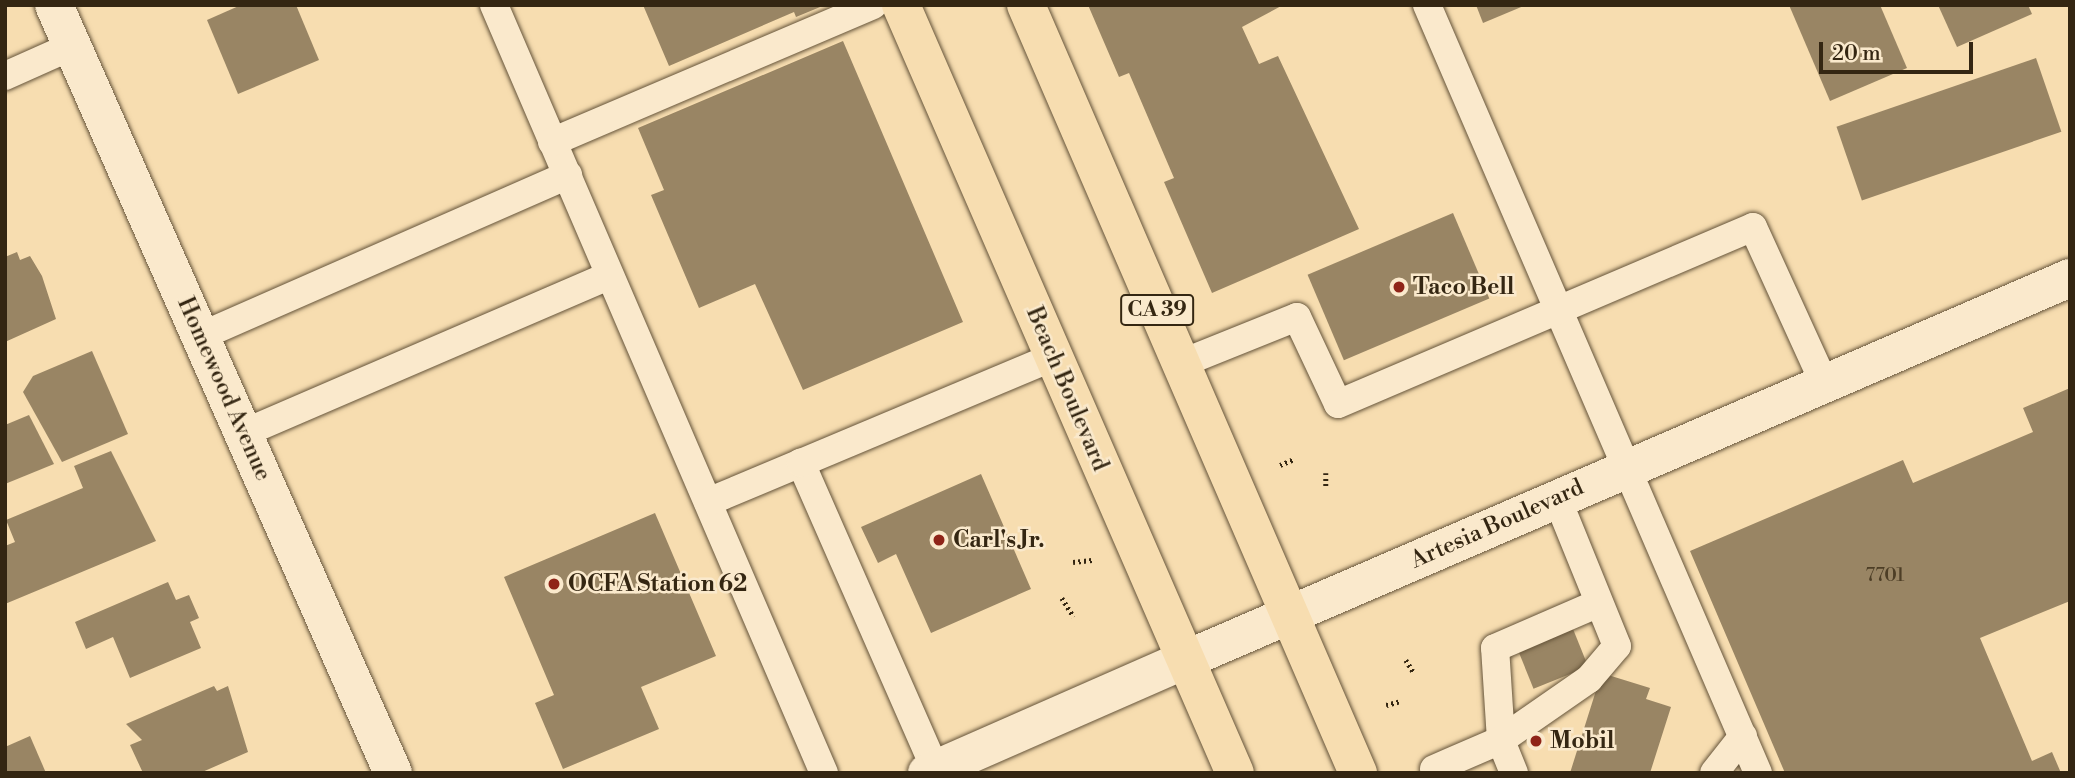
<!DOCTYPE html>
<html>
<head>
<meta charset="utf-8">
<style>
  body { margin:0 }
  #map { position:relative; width:2075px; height:778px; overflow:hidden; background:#f7ddb0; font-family:"Libre Bodoni",serif }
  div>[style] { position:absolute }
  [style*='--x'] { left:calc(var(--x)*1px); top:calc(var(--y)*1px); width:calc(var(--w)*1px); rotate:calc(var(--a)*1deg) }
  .building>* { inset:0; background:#998564; transform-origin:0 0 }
  .path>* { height:4.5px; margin-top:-2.25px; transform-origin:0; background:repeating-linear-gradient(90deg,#342612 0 2px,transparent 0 5.5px) }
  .roads { filter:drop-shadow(0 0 2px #65543a) drop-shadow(0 0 2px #65543a) }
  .service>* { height:28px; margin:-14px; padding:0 14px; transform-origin:14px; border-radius:14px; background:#fae9cc }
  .minor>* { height:38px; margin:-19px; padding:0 19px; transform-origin:19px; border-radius:19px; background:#fae9cc }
  .tertiary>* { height:38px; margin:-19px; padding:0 19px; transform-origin:19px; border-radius:19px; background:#fae9cc }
  .secondary>* { height:38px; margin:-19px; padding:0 19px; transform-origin:19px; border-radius:19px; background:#fae9cc }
  .primary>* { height:38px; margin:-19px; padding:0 19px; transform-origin:19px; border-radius:19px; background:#f7ddb0 }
  .dots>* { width:19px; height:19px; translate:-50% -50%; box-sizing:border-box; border:4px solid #fae9cc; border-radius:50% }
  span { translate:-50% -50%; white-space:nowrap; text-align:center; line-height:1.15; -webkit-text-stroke:5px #fae9cc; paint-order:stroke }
  .number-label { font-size:19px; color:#4d3e26 }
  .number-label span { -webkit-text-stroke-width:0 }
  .shield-label span { padding:2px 5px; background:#fae9cc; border:2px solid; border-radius:5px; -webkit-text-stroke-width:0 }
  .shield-label { font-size:21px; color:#342612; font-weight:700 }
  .poi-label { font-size:23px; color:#342612; font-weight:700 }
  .left { translate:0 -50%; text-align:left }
  .street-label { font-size:23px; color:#342612 }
  .frame { position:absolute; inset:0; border:7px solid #342612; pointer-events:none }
  .scale { position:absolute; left:1819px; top:42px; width:154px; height:32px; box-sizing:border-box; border:4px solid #342612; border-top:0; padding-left:9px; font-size:21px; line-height:24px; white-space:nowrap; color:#342612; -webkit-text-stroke:5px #fae9cc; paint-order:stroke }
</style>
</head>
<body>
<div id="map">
  <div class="building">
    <div style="clip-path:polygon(241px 5px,296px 5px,319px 60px,238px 94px,207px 20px)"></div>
    <div style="clip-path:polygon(643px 5px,825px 5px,796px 17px,794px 12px,669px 66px)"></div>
    <div style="clip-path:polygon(1088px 5px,1283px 5px,1242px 27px,1259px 64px,1278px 56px,1359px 229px,1212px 293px,1164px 182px,1174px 178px,1129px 73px,1119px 77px)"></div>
    <div style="clip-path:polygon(1476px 5px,1526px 5px,1483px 23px)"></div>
    <div style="clip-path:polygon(1789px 5px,1880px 5px,1907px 68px,1830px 101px)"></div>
    <div style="clip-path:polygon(1938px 5px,2028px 5px,2032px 14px,1957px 47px)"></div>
    <div style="clip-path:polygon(843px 41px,963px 322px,803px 390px,755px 284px,699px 308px,651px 195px,664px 190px,638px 128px)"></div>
    <div style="left:2036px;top:58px;width:78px;height:211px;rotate:71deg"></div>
    <div style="left:1453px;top:213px;width:93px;height:158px;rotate:67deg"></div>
    <div style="clip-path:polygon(17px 252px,20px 260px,30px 256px,42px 276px,56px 319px,5px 342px,5px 257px)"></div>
    <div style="clip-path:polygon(92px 351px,128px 434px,62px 462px,23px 392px,33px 376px)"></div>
    <div style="clip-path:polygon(2070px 388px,2070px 601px,1980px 638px,2032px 761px,2052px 752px,2061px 773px,1785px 773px,1690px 551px,1903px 460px,1913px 483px,2033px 432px,2023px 408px)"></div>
    <div style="clip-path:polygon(29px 415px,54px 464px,5px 484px,5px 425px)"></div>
    <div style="clip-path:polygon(111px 451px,156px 541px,5px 604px,5px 546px,15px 542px,6px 520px,83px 488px,74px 466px)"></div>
    <div style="clip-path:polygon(981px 474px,1031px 589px,931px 633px,896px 554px,878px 563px,861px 527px)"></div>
    <div style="clip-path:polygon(655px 513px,716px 656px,641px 687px,659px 729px,563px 769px,535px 703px,554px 695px,504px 577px)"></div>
    <div style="clip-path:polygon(168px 582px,176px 600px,189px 595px,199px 618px,190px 622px,201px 648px,130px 678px,113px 637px,86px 649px,75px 622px)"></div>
    <div style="left:1571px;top:624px;width:46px;height:59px;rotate:68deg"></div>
    <div style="clip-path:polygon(1608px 675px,1650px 688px,1646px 699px,1671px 707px,1650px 773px,1570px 773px,1599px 681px)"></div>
    <div style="clip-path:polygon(214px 686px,217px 691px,228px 686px,248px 752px,200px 773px,143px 773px,130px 745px,142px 740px,126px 724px)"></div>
    <div style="clip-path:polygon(30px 736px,46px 773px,5px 773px,5px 747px)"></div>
  </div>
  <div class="path">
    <div style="--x:1280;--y:465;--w:15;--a:-23"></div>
    <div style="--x:1326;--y:473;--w:15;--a:90"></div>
    <div style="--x:1073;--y:562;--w:19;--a:-6"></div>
    <div style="--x:1062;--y:598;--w:22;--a:58"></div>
    <div style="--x:1406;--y:660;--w:15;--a:58"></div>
    <div style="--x:1386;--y:705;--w:16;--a:-15"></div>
  </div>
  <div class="roads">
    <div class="service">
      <div style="--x:494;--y:5;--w:836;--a:66.75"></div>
      <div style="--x:1427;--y:5;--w:836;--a:66.68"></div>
      <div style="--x:5;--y:76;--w:73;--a:-24.1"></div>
      <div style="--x:552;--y:142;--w:349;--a:-23.1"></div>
      <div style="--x:201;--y:336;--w:401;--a:-23.7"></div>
      <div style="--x:1180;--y:364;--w:126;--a:-21.9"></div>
      <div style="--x:1297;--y:317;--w:96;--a:64.8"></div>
      <div style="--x:1338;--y:404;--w:451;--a:-23.1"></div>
      <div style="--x:1753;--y:227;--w:171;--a:65.5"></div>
      <div style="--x:244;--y:433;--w:397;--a:-23.3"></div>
      <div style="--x:708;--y:502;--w:101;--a:-22.8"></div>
      <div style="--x:1434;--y:769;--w:73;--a:-23.4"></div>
      <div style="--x:1501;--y:740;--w:92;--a:-93.7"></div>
      <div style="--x:1495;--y:648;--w:113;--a:-23.4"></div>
      <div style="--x:937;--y:773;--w:339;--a:-113.7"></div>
      <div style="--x:801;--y:463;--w:273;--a:-22.8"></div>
      <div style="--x:1514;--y:773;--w:35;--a:-112"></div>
      <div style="--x:1501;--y:740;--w:107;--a:-34.7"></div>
      <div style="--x:1589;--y:679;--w:43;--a:-49.7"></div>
      <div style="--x:1617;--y:646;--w:160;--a:-112.1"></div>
      <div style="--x:1714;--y:773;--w:47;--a:-51.9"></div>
    </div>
    <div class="minor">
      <div style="--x:54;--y:5;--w:839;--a:66.18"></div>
    </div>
    <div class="tertiary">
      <div style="--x:927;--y:773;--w:282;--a:-23.7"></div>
    </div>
    <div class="secondary">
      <div style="--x:1185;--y:660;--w:964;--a:-23.35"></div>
    </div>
    <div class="primary">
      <div style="--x:901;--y:5;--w:837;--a:66.5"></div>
      <div style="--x:1026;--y:5;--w:837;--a:66.62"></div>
    </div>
  </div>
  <div class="dots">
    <div style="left:1399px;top:287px;background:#8f2418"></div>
    <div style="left:939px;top:540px;background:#8f2418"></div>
    <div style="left:554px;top:584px;background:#8f2418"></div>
    <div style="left:1536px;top:741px;background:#8f2418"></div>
  </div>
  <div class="number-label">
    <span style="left:1885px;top:576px">7701</span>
  </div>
  <div class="shield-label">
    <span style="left:1157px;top:310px">CA 39</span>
  </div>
  <div class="poi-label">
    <span class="left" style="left:1413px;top:287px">Taco Bell</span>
    <span class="left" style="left:953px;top:540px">Carl's Jr.</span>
    <span class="left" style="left:568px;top:584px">OCFA Station 62</span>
    <span class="left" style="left:1550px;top:741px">Mobil</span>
  </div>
  <div class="street-label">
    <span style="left:224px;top:389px;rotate:66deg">Homewood Avenue</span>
    <span style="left:1067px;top:389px;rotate:67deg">Beach Boulevard</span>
    <span style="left:1497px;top:524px;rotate:-24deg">Artesia Boulevard</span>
  </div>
  <div class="frame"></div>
  <div class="scale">20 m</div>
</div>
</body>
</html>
